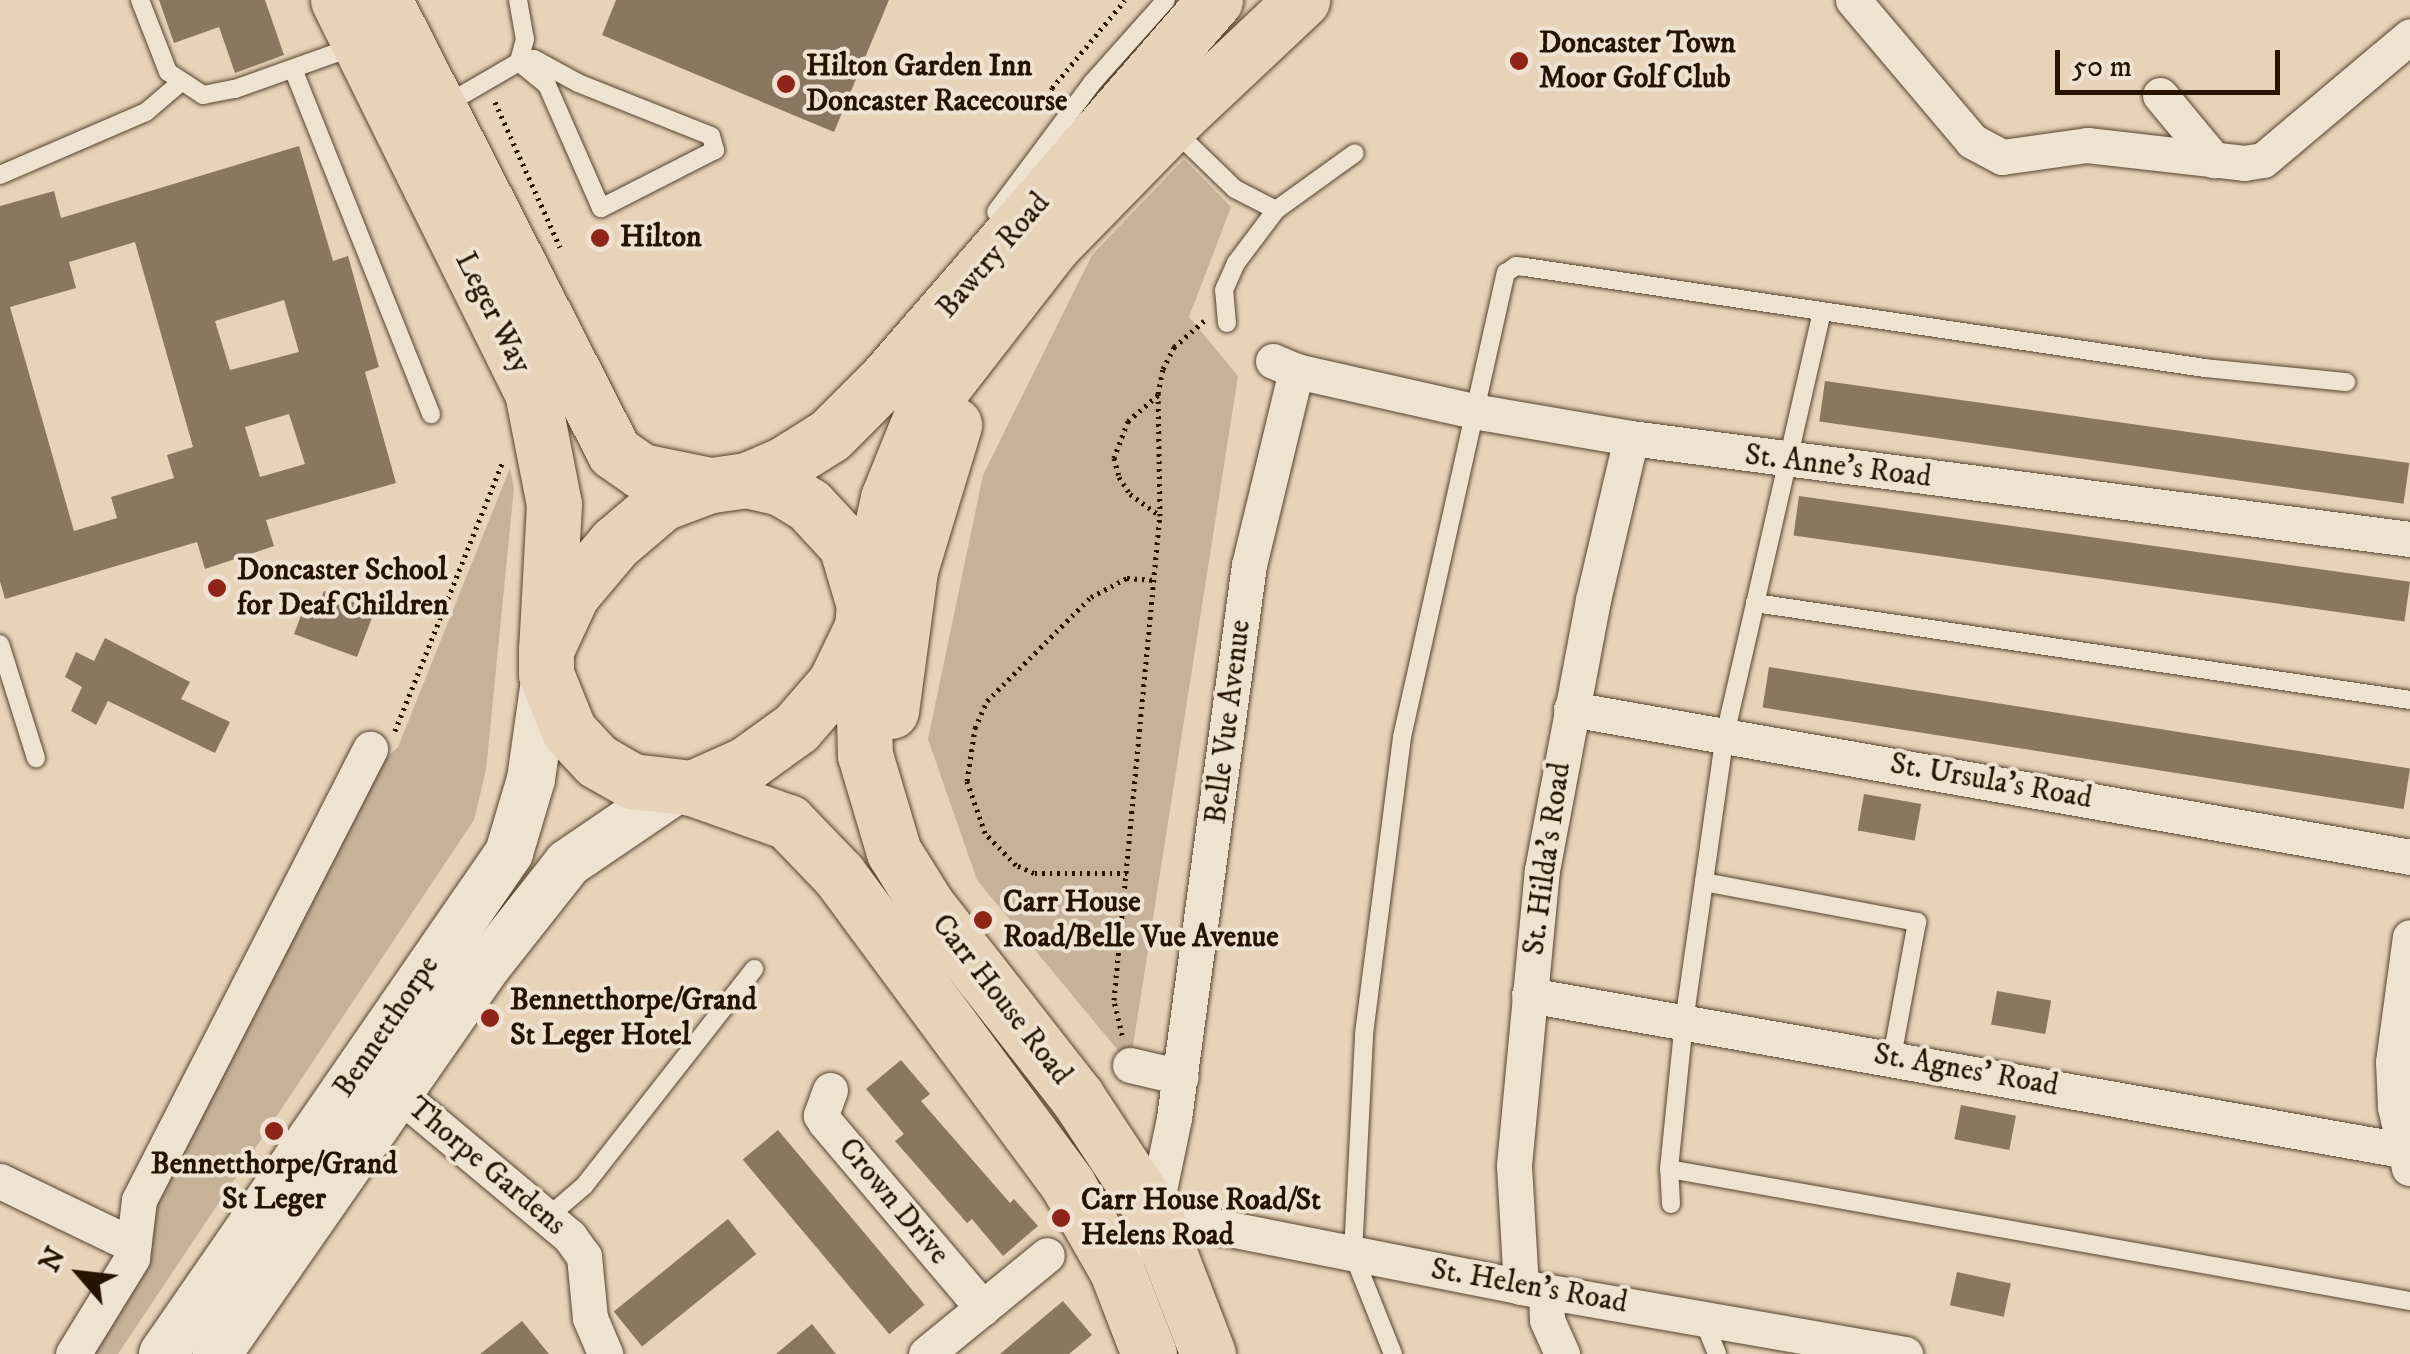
<!DOCTYPE html>
<html>
<head>
<meta charset="utf-8">
<style>
  body { margin:0 }
  #map { position:relative; width:2410px; height:1354px; overflow:hidden; background:#e6d3b8; font-family:"IM FELL DW Pica",serif }
  div>[style] { position:absolute }
  [style*='--x'] { left:calc(var(--x)*1px); top:calc(var(--y)*1px); width:calc(var(--w)*1px); rotate:calc(var(--a)*1deg) }
  .green>* { inset:0; background:#c5b299 }
  .building>* { inset:0; background:#8a7760; transform-origin:0 0 }
  .path>* { height:5px; margin-top:-2.5px; transform-origin:0; background:repeating-linear-gradient(90deg,#261300 0 2.5px,transparent 0 7.5px) }
  .roads { filter:drop-shadow(0 0 2px #56432e) drop-shadow(0 0 2px #56432e) }
  .lane>* { height:18px; margin:-9px; padding:0 9px; transform-origin:9px; border-radius:9px; background:#efe2d1 }
  .street>* { height:35px; margin:-17.5px; padding:0 17.5px; transform-origin:17.5px; border-radius:17.5px; background:#efe2d1 }
  .secondary>* { height:48px; margin:-24px; padding:0 24px; transform-origin:24px; border-radius:24px; background:#efe2d1 }
  .highway>* { height:55px; margin:-27.5px; padding:0 27.5px; transform-origin:27.5px; border-radius:27.5px; background:#e6d3b8 }
  .dots>* { width:28px; height:28px; translate:-50% -50%; box-sizing:border-box; border:5px solid #efe2d1; border-radius:50% }
  span { translate:-50% -50%; white-space:nowrap; text-align:center; line-height:1.15; -webkit-text-stroke:8px #efe2d1; paint-order:stroke }
  .poi-label { font-size:30px; color:#261300; font-weight:700 }
  .left { translate:0 -50%; text-align:left }
  .street-label { font-size:30px; color:#261300 }
  .north { position:absolute; left:30px; top:1224px; width:100px; height:100px; -webkit-text-stroke:8px #efe2d1; paint-order:stroke; rotate:298deg; font-size:28px; font-weight:700; line-height:40px; text-align:center; color:#261300 }
  .north::after { content:''; display:block; margin:auto; width:35px; height:45px; background:#261300; clip-path:polygon(50% 0,100% 100%,50% 72%,0 100%) }
  .scale { position:absolute; left:2055px; top:50px; width:225px; height:45px; box-sizing:border-box; border:5px solid #261300; border-top:0; padding-left:12px; font-size:30px; line-height:35px; white-space:nowrap; color:#261300; -webkit-text-stroke:8px #efe2d1; paint-order:stroke }
</style>
</head>
<body>
<div id="map">
  <div class="green">
    <div style="clip-path:polygon(1184px 159px,1231px 207px,1189px 317px,1238px 376px,1130px 1065px,977px 880px,928px 739px,983px 475px,1092px 255px)"></div>
    <div style="clip-path:polygon(510px 468px,514px 488px,486px 770px,474px 820px,118px 1354px,92px 1354px,145px 1219px,371px 772px,398px 747px)"></div>
  </div>
  <div class="building">
    <div style="clip-path:polygon(159px 0,265px 0,284px 55px,235px 73px,219px 27px,174px 43px)"></div>
    <div style="clip-path:polygon(616px 0,889px 0,834px 132px,602px 35px)"></div>
    <div style="clip-path:polygon(evenodd,299px 146px,333px 261px,348px 256px,379px 367px,365px 372px,396px 483px,266px 520px,274px 546px,205px 569px,197px 542px,5px 599px,0 581px,0 206px,54px 191px,61px 218px,299px 146px,135px 242px,193px 447px,167px 455px,174px 478px,111px 497px,117px 518px,74px 531px,10px 307px,76px 288px,69px 262px,135px 242px,299px 146px,284px 300px,299px 352px,230px 370px,215px 321px,284px 300px,299px 146px,289px 414px,305px 464px,260px 477px,245px 427px,289px 414px)"></div>
    <div style="left:1825px;top:381px;width:590px;height:41px;rotate:8deg"></div>
    <div style="left:1799px;top:496px;width:617px;height:40px;rotate:8deg"></div>
    <div style="clip-path:polygon(324px 591px,375px 610px,357px 657px,294px 634px,306px 602px,318px 607px)"></div>
    <div style="clip-path:polygon(105px 638px,190px 682px,181px 699px,230px 722px,215px 753px,108px 701px,96px 725px,71px 711px,82px 687px,65px 677px,76px 652px,94px 661px)"></div>
    <div style="left:1769px;top:667px;width:649px;height:41px;rotate:9deg"></div>
    <div style="left:1864px;top:794px;width:58px;height:37px;rotate:10deg"></div>
    <div style="left:1997px;top:991px;width:55px;height:34px;rotate:10deg"></div>
    <div style="clip-path:polygon(901px 1060px,930px 1094px,921px 1101px,1010px 1203px,1014px 1199px,1038px 1226px,1003px 1256px,972px 1219px,967px 1223px,895px 1141px,904px 1134px,866px 1089px)"></div>
    <div style="left:1961px;top:1105px;width:56px;height:35px;rotate:11deg"></div>
    <div style="left:778px;top:1130px;width:228px;height:46px;rotate:50deg"></div>
    <div style="left:728px;top:1219px;width:45px;height:147px;rotate:51deg"></div>
    <div style="left:1957px;top:1272px;width:55px;height:34px;rotate:12deg"></div>
    <div style="clip-path:polygon(1063px 1301px,1092px 1335px,1069px 1354px,1000px 1354px)"></div>
    <div style="clip-path:polygon(522px 1321px,549px 1354px,480px 1354px)"></div>
    <div style="clip-path:polygon(812px 1324px,836px 1354px,776px 1354px)"></div>
  </div>
  <div class="path">
    <div style="--x:495;--y:102;--w:159;--a:65.9"></div>
    <div style="--x:1040;--y:109;--w:24;--a:-60"></div>
    <div style="--x:1052;--y:88;--w:114;--a:-50.3"></div>
    <div style="--x:1158;--y:395;--w:40;--a:139"></div>
    <div style="--x:1128;--y:421;--w:40;--a:111"></div>
    <div style="--x:1114;--y:458;--w:20;--a:75"></div>
    <div style="--x:1119;--y:477;--w:20;--a:57"></div>
    <div style="--x:1130;--y:494;--w:37;--a:36"></div>
    <div style="--x:395;--y:731;--w:289;--a:-68.2"></div>
    <div style="--x:1127;--y:873;--w:93;--a:180"></div>
    <div style="--x:1034;--y:873;--w:20;--a:-156"></div>
    <div style="--x:1016;--y:865;--w:45;--a:-134.1"></div>
    <div style="--x:985;--y:833;--w:55;--a:-109.1"></div>
    <div style="--x:967;--y:781;--w:54;--a:-81.4"></div>
    <div style="--x:975;--y:728;--w:30;--a:-66"></div>
    <div style="--x:987;--y:701;--w:147;--a:-45"></div>
    <div style="--x:1091;--y:597;--w:41;--a:-27.8"></div>
    <div style="--x:1127;--y:578;--w:27;--a:4"></div>
    <div style="--x:1122;--y:1035;--w:36;--a:-103"></div>
    <div style="--x:1114;--y:1000;--w:486;--a:-84.6"></div>
    <div style="--x:1160;--y:516;--w:122;--a:-90.9"></div>
    <div style="--x:1158;--y:394;--w:25;--a:-79"></div>
    <div style="--x:1163;--y:369;--w:25;--a:-63"></div>
    <div style="--x:1174;--y:347;--w:40;--a:-41"></div>
  </div>
  <div class="roads">
    <div class="lane">
      <div style="--x:140;--y:0;--w:77;--a:68.7"></div>
      <div style="--x:168;--y:72;--w:42;--a:33.3"></div>
      <div style="--x:203;--y:95;--w:33;--a:-11"></div>
      <div style="--x:235;--y:89;--w:128;--a:-19.6"></div>
      <div style="--x:518;--y:0;--w:40;--a:80"></div>
      <div style="--x:525;--y:39;--w:24;--a:105"></div>
      <div style="--x:293;--y:69;--w:372;--a:68.2"></div>
      <div style="--x:445;--y:105;--w:86;--a:-30.2"></div>
      <div style="--x:519;--y:62;--w:15;--a:-11"></div>
      <div style="--x:534;--y:59;--w:50;--a:28.6"></div>
      <div style="--x:578;--y:83;--w:143;--a:21.7"></div>
      <div style="--x:711;--y:136;--w:15;--a:74"></div>
      <div style="--x:715;--y:150;--w:128;--a:153"></div>
      <div style="--x:601;--y:208;--w:134;--a:-113.7"></div>
      <div style="--x:547;--y:85;--w:36;--a:-141"></div>
      <div style="--x:1175;--y:131;--w:83;--a:44"></div>
      <div style="--x:1235;--y:189;--w:46;--a:27.1"></div>
      <div style="--x:0;--y:175;--w:159;--a:-23.3"></div>
      <div style="--x:146;--y:112;--w:45;--a:-40.5"></div>
      <div style="--x:996;--y:212;--w:161;--a:-53.3"></div>
      <div style="--x:1092;--y:83;--w:111;--a:-48.3"></div>
      <div style="--x:1227;--y:323;--w:33;--a:-95"></div>
      <div style="--x:1224;--y:290;--w:30;--a:-66"></div>
      <div style="--x:1236;--y:263;--w:66;--a:-53"></div>
      <div style="--x:1276;--y:210;--w:97;--a:-35.8"></div>
      <div style="--x:1755;--y:603;--w:662;--a:8.42"></div>
      <div style="--x:0;--y:644;--w:120;--a:72.5"></div>
      <div style="--x:1704;--y:882;--w:217;--a:10.6"></div>
      <div style="--x:1917;--y:922;--w:137;--a:100.5"></div>
      <div style="--x:1669;--y:1169;--w:753;--a:10.1"></div>
      <div style="--x:1671;--y:1204;--w:35;--a:-93"></div>
      <div style="--x:1669;--y:1169;--w:148;--a:-84.2"></div>
      <div style="--x:1684;--y:1022;--w:290;--a:-81.9"></div>
      <div style="--x:1725;--y:735;--w:434;--a:-77.1"></div>
      <div style="--x:549;--y:1216;--w:46;--a:-40.6"></div>
      <div style="--x:584;--y:1186;--w:276;--a:-51.9"></div>
      <div style="--x:1703;--y:1319;--w:38;--a:68"></div>
      <div style="--x:1393;--y:1354;--w:108;--a:-111.8"></div>
      <div style="--x:1353;--y:1254;--w:220;--a:-87.1"></div>
      <div style="--x:1364;--y:1034;--w:299;--a:-82.7"></div>
      <div style="--x:1402;--y:737;--w:476;--a:-77.4"></div>
      <div style="--x:1506;--y:273;--w:12;--a:-35"></div>
      <div style="--x:1516;--y:266;--w:9;--a:6"></div>
      <div style="--x:1525;--y:267;--w:687;--a:8.45"></div>
      <div style="--x:2205;--y:368;--w:142;--a:5.7"></div>
    </div>
    <div class="street">
      <div style="--x:1853;--y:0;--w:185;--a:49.8"></div>
      <div style="--x:1972;--y:141;--w:34;--a:28"></div>
      <div style="--x:2002;--y:157;--w:86;--a:-8"></div>
      <div style="--x:2087;--y:145;--w:158;--a:6.5"></div>
      <div style="--x:2244;--y:163;--w:19;--a:-9"></div>
      <div style="--x:2263;--y:160;--w:192;--a:-40.1"></div>
      <div style="--x:2160;--y:95;--w:85;--a:50.3"></div>
      <div style="--x:1273;--y:361;--w:25;--a:23"></div>
      <div style="--x:1296;--y:371;--w:181;--a:12.7"></div>
      <div style="--x:1473;--y:411;--w:160;--a:9.7"></div>
      <div style="--x:1631;--y:438;--w:786;--a:7.39"></div>
      <div style="--x:1571;--y:709;--w:852;--a:10"></div>
      <div style="--x:1529;--y:995;--w:887;--a:10.07"></div>
      <div style="--x:1130;--y:1065;--w:52;--a:13.2"></div>
      <div style="--x:830;--y:1090;--w:27;--a:110"></div>
      <div style="--x:821;--y:1115;--w:8;--a:60"></div>
      <div style="--x:825;--y:1122;--w:244;--a:49.7"></div>
      <div style="--x:398;--y:1093;--w:224;--a:39.9"></div>
      <div style="--x:570;--y:1237;--w:24;--a:54"></div>
      <div style="--x:584;--y:1256;--w:62;--a:84.5"></div>
      <div style="--x:590;--y:1318;--w:39;--a:67"></div>
      <div style="--x:2409;--y:1168;--w:63;--a:-102.9"></div>
      <div style="--x:2395;--y:1107;--w:45;--a:-92.5"></div>
      <div style="--x:2393;--y:1062;--w:126;--a:-82.3"></div>
      <div style="--x:0;--y:1181;--w:148;--a:25.7"></div>
      <div style="--x:1154;--y:1214;--w:374;--a:11.2"></div>
      <div style="--x:1521;--y:1287;--w:390;--a:9.9"></div>
      <div style="--x:1117;--y:1271;--w:68;--a:-57"></div>
      <div style="--x:1154;--y:1214;--w:98;--a:-78.2"></div>
      <div style="--x:1174;--y:1118;--w:558;--a:-82.28"></div>
      <div style="--x:1249;--y:565;--w:200;--a:-76.4"></div>
      <div style="--x:1521;--y:1287;--w:122;--a:-93.3"></div>
      <div style="--x:1514;--y:1165;--w:296;--a:-84.6"></div>
      <div style="--x:1542;--y:870;--w:275;--a:-79.3"></div>
      <div style="--x:1593;--y:600;--w:166;--a:-76.8"></div>
      <div style="--x:1546;--y:1291;--w:29;--a:88"></div>
      <div style="--x:1547;--y:1320;--w:37;--a:66"></div>
      <div style="--x:73;--y:1354;--w:113;--a:-58.4"></div>
      <div style="--x:132;--y:1258;--w:58;--a:-83.1"></div>
      <div style="--x:139;--y:1200;--w:507;--a:-62.88"></div>
      <div style="--x:926;--y:1354;--w:156;--a:-39.3"></div>
    </div>
    <div class="secondary">
      <div style="--x:163;--y:1354;--w:609;--a:-55.37"></div>
      <div style="--x:509;--y:853;--w:77;--a:-73.4"></div>
      <div style="--x:531;--y:779;--w:106;--a:-81.9"></div>
      <div style="--x:217;--y:1354;--w:471;--a:-55.2"></div>
      <div style="--x:486;--y:967;--w:132;--a:-51.7"></div>
      <div style="--x:568;--y:863;--w:132;--a:-34.2"></div>
    </div>
    <div class="highway">
      <div style="--x:338;--y:0;--w:437;--a:63.7"></div>
      <div style="--x:532;--y:392;--w:114;--a:78.9"></div>
      <div style="--x:554;--y:504;--w:146;--a:93.1"></div>
      <div style="--x:546;--y:650;--w:24;--a:90"></div>
      <div style="--x:546;--y:674;--w:61;--a:68"></div>
      <div style="--x:569;--y:731;--w:41;--a:47"></div>
      <div style="--x:597;--y:761;--w:40;--a:29.7"></div>
      <div style="--x:632;--y:781;--w:60;--a:6.7"></div>
      <div style="--x:692;--y:788;--w:59;--a:-24"></div>
      <div style="--x:746;--y:764;--w:62;--a:-35.8"></div>
      <div style="--x:796;--y:728;--w:60;--a:-49.1"></div>
      <div style="--x:835;--y:683;--w:62;--a:-64.3"></div>
      <div style="--x:862;--y:627;--w:22;--a:-85"></div>
      <div style="--x:864;--y:605;--w:63;--a:-106.7"></div>
      <div style="--x:846;--y:545;--w:54;--a:-132.8"></div>
      <div style="--x:809;--y:505;--w:33;--a:-149"></div>
      <div style="--x:781;--y:488;--w:35;--a:-167"></div>
      <div style="--x:747;--y:480;--w:37;--a:172"></div>
      <div style="--x:710;--y:485;--w:51;--a:159.4"></div>
      <div style="--x:662;--y:503;--w:62;--a:139.6"></div>
      <div style="--x:615;--y:543;--w:67;--a:130.1"></div>
      <div style="--x:572;--y:594;--w:62;--a:114.9"></div>
      <div style="--x:384;--y:0;--w:507;--a:63.03"></div>
      <div style="--x:614;--y:452;--w:33;--a:35"></div>
      <div style="--x:641;--y:471;--w:70;--a:11.5"></div>
      <div style="--x:747;--y:480;--w:40;--a:-23.4"></div>
      <div style="--x:784;--y:464;--w:54;--a:-32.2"></div>
      <div style="--x:830;--y:435;--w:79;--a:-45"></div>
      <div style="--x:886;--y:379;--w:502;--a:-49.04"></div>
      <div style="--x:865;--y:602;--w:107;--a:-77.5"></div>
      <div style="--x:888;--y:498;--w:91;--a:-68"></div>
      <div style="--x:922;--y:414;--w:215;--a:-52.2"></div>
      <div style="--x:1054;--y:244;--w:180;--a:-45.7"></div>
      <div style="--x:1180;--y:115;--w:168;--a:-43.3"></div>
      <div style="--x:862;--y:635;--w:120;--a:88.6"></div>
      <div style="--x:865;--y:755;--w:101;--a:73.4"></div>
      <div style="--x:894;--y:852;--w:62;--a:58.1"></div>
      <div style="--x:927;--y:905;--w:244;--a:52"></div>
      <div style="--x:1077;--y:1097;--w:140;--a:56.7"></div>
      <div style="--x:1154;--y:1214;--w:150;--a:68.9"></div>
      <div style="--x:891;--y:711;--w:142;--a:-82.3"></div>
      <div style="--x:910;--y:570;--w:152;--a:-73.1"></div>
      <div style="--x:692;--y:788;--w:102;--a:19.5"></div>
      <div style="--x:788;--y:822;--w:74;--a:46.1"></div>
      <div style="--x:839;--y:875;--w:385;--a:53.5"></div>
      <div style="--x:1068;--y:1185;--w:99;--a:60.3"></div>
      <div style="--x:1117;--y:1271;--w:89;--a:68.9"></div>
    </div>
  </div>
  <div class="dots">
    <div style="left:1519px;top:61px;background:#8f2418"></div>
    <div style="left:786px;top:84px;background:#8f2418"></div>
    <div style="left:600px;top:238px;background:#8f2418"></div>
    <div style="left:217px;top:588px;background:#8f2418"></div>
    <div style="left:983px;top:920px;background:#8f2418"></div>
    <div style="left:490px;top:1018px;background:#8f2418"></div>
    <div style="left:274px;top:1131px;background:#8f2418"></div>
    <div style="left:1061px;top:1218px;background:#8f2418"></div>
  </div>
  <div class="poi-label">
    <span class="left" style="left:1539px;top:61px">Doncaster Town<br>Moor Golf Club</span>
    <span class="left" style="left:806px;top:84px">Hilton Garden Inn<br>Doncaster Racecourse</span>
    <span class="left" style="left:620px;top:238px">Hilton</span>
    <span class="left" style="left:237px;top:588px">Doncaster School<br>for Deaf Children</span>
    <span class="left" style="left:1003px;top:920px">Carr House<br>Road/Belle Vue Avenue</span>
    <span class="left" style="left:510px;top:1018px">Bennetthorpe/Grand<br>St Leger Hotel</span>
    <span style="left:274px;top:1182px">Bennetthorpe/Grand<br>St Leger</span>
    <span class="left" style="left:1081px;top:1218px">Carr House Road/St<br>Helens Road</span>
  </div>
  <div class="street-label">
    <span style="left:994px;top:256px;rotate:-49deg">Bawtry Road</span>
    <span style="left:492px;top:313px;rotate:63deg">Leger Way</span>
    <span style="left:1838px;top:467px;rotate:7deg">St. Anne's Road</span>
    <span style="left:1229px;top:722px;rotate:-83deg">Belle Vue Avenue</span>
    <span style="left:1991px;top:782px;rotate:10deg">St. Ursula's Road</span>
    <span style="left:1548px;top:859px;rotate:-82deg">St. Hilda's Road</span>
    <span style="left:1001px;top:1000px;rotate:52deg">Carr House Road</span>
    <span style="left:387px;top:1027px;rotate:-56deg">Bennetthorpe</span>
    <span style="left:1966px;top:1071px;rotate:10deg">St. Agnes' Road</span>
    <span style="left:486px;top:1167px;rotate:40deg">Thorpe Gardens</span>
    <span style="left:893px;top:1202px;rotate:50deg">Crown Drive</span>
    <span style="left:1529px;top:1287px;rotate:10deg">St. Helen's Road</span>
  </div>
  <div class="north">N</div>
  <div class="scale">50 m</div>
</div>
</body>
</html>
